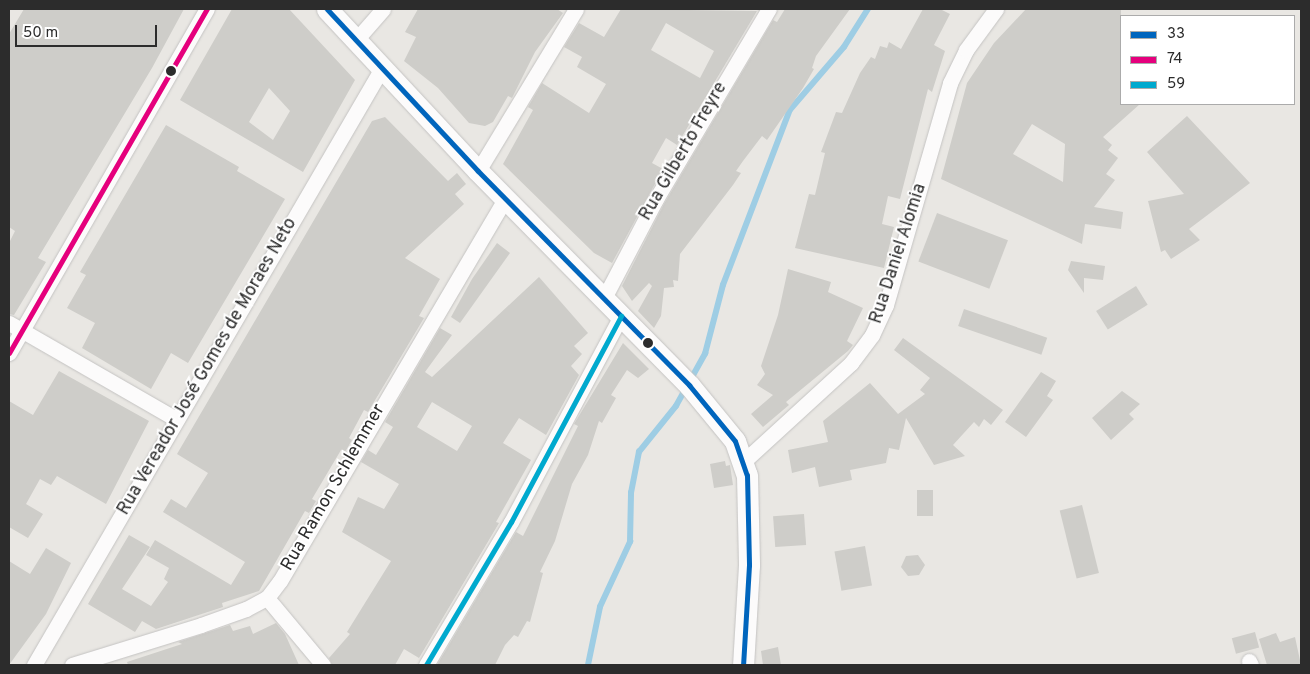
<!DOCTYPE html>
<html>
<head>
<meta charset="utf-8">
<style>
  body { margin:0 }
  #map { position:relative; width:1310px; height:674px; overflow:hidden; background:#e9e7e3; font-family:Overpass,sans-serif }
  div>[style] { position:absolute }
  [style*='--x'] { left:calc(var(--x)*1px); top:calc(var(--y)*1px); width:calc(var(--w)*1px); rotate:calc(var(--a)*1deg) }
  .stream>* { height:5.5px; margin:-2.75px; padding:0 2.75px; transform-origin:2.75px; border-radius:2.75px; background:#9ecde4 }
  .building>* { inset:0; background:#cecdc9; transform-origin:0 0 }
  .roads { filter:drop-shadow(0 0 1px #c4c3c2) drop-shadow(0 0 1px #c4c3c2) }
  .street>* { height:15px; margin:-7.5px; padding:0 7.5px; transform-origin:7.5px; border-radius:7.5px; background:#fcfbfb }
  .secondary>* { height:21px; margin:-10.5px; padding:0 10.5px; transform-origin:10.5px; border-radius:10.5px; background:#fcfbfb }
  .bus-1>* { height:5px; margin:-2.5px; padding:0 2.5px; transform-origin:2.5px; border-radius:2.5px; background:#0065bd }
  .bus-2>* { height:5px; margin:-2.5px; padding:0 2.5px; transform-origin:2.5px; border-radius:2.5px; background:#e5007d }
  .bus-3>* { height:5px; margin:-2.5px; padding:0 2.5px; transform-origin:2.5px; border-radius:2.5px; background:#00a9ce }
  .dots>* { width:14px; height:14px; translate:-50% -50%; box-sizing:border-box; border:2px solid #fff; border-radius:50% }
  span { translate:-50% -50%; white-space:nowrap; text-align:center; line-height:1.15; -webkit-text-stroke:4px #fff; paint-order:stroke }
  .street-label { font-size:18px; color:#2c2c2c }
  .frame { position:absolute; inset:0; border:10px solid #2c2c2c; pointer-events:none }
  .legend { position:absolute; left:1120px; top:15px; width:175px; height:90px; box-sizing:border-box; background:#fff; border:1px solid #ababab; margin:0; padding:6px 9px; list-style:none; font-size:15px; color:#2c2c2c }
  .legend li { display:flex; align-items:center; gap:10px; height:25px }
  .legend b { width:25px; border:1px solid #ababab }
  .scale { position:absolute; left:15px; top:25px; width:142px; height:22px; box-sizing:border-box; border:2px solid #2c2c2c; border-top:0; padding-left:6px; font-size:15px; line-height:18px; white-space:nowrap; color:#2c2c2c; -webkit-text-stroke:4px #fff; paint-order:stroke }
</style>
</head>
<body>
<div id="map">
  <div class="stream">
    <div style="--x:588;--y:665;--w:59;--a:-78.3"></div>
    <div style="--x:600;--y:607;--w:72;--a:-65.2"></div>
    <div style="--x:630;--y:542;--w:49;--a:-88.8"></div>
    <div style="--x:631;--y:493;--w:42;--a:-79"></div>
    <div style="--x:639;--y:452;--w:59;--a:-51.2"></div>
    <div style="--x:676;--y:406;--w:60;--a:-60.9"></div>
    <div style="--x:705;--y:354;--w:71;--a:-75.4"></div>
    <div style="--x:723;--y:285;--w:187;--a:-69.1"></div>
    <div style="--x:790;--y:110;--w:83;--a:-49.4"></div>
    <div style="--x:844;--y:47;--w:45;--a:-57.7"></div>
  </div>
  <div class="building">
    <div style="clip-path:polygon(24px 9px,184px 9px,152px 68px,38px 258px,46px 262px,14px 315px,9px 314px,9px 243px,15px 231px,9px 227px,9px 34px)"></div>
    <div style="clip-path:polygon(evenodd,232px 9px,289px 9px,355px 80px,303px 172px,180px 100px,232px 9px,269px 88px,290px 111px,273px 140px,249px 122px,269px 88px)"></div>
    <div style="clip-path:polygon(418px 9px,557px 9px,563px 13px,535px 52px,512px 98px,508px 96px,493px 122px,485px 126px,469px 123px,438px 88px,404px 61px,416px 37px,405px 32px)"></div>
    <div style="clip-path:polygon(evenodd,621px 9px,757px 11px,677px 145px,666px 138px,652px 163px,663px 169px,612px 263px,594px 253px,503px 164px,533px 110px,528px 107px,542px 83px,589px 113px,606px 84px,577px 67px,582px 57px,564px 47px,579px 23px,604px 37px,621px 9px,666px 23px,714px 51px,700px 78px,651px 50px,666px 23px)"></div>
    <div style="clip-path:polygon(785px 9px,850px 9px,816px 56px,812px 68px,814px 69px,803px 88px,767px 140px,762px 136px,743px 161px,736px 171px,741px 173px,733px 185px,680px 254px,678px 281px,673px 280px,674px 287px,664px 288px,661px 316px,654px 328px,638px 311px,652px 286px,649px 283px,632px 301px,622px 286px,664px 204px,773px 20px,777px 22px)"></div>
    <div style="clip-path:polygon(923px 9px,940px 9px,950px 14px,934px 45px,945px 51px,932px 92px,928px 89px,900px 199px,888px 196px,882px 224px,894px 227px,884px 268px,795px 248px,809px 194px,815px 195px,825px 153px,821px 152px,836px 112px,842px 113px,860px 73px,871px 57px,875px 59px,880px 46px,887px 48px,889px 42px,901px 49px)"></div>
    <div style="clip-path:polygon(evenodd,1026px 9px,1121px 9px,1121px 104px,1140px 104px,1103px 137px,1112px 145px,1108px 150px,1118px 158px,1106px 174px,1115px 180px,1094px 207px,1123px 212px,1121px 229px,1085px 224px,1082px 244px,941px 179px,967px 83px,994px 43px,1026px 9px,1032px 124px,1065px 144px,1063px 182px,1013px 154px,1032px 124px)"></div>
    <div style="clip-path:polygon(1187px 116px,1250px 183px,1189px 229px,1200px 240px,1171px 259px,1165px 250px,1161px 252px,1148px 201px,1184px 194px,1147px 152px)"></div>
    <div style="clip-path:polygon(385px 117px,448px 181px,457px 173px,466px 184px,455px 194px,464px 204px,405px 258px,440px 279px,419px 316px,424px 318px,368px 412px,364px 410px,349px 438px,352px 440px,345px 452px,341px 450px,312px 499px,316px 501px,309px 513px,305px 511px,259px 591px,222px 603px,223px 607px,156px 629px,142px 621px,135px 632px,88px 604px,129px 535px,150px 547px,122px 589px,151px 606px,168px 582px,164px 579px,169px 568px,146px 555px,155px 540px,231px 585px,245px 562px,163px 512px,171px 499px,186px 508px,208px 473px,177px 454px,372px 121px)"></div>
    <div style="clip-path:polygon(166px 125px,239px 167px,237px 171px,285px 199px,188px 363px,171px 353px,151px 389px,82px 348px,95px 323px,67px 308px,86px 275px,80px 272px)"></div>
    <div style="left:937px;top:213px;width:76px;height:52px;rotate:21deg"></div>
    <div style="clip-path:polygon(497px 243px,510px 253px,460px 323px,451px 317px,472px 279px)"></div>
    <div style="clip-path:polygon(1071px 261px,1105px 266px,1103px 280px,1084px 278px,1084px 293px,1068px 270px)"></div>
    <div style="clip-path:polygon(788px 269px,831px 282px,828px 292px,863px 308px,847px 341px,853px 345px,848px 351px,786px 402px,789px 405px,763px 427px,751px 414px,773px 395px,757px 385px,765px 374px,761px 366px,778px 315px)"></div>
    <div style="clip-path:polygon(evenodd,539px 277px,588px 333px,574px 346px,582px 354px,571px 366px,579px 375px,546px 435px,519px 418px,503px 443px,531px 460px,496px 522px,499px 523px,419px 658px,404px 649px,395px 665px,332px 665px,329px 658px,350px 634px,347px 632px,391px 561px,342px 532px,358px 497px,384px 509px,399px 484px,361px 462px,368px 450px,376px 455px,393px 427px,385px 422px,440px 328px,452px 335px,425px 372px,432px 377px,539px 277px,432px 402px,472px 426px,457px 451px,417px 427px,432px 402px)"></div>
    <div style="left:1136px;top:286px;width:22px;height:47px;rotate:58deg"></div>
    <div style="left:964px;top:309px;width:88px;height:18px;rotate:19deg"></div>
    <div style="clip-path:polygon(903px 338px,1003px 410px,991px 425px,984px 419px,979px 427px,974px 422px,953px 445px,965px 456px,934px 465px,906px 418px,899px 450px,889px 448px,886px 463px,850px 470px,852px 480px,819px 487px,815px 467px,792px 473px,788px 450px,828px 442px,823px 421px,870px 383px,898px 414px,925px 394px,920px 390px,930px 378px,894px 350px)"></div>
    <div style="clip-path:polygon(623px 343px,649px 369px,638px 378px,627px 370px,611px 395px,616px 398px,602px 423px,599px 421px,588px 455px,572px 484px,555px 541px,540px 572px,543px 573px,530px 622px,527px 621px,518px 637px,514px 635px,505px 645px,495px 665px,437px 665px,516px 532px,523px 536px,578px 426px,574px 424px)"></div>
    <div style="clip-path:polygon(59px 371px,149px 421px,106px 504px,57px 476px,51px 485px,40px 479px,26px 504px,43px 514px,28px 538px,9px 527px,9px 401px,33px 415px)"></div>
    <div style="clip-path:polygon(1041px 372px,1056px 381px,1047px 396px,1053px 400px,1026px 437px,1005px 422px)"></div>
    <div style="clip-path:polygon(1122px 391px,1140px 404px,1129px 414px,1134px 419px,1111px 440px,1092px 418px)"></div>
    <div style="clip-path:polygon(725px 461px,726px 466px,730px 465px,733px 485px,714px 488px,710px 464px)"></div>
    <div style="left:917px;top:490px;width:16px;height:26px"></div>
    <div style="left:1082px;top:505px;width:70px;height:23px;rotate:76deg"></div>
    <div style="left:804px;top:514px;width:31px;height:31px;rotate:86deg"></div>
    <div style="left:865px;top:546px;width:40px;height:31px;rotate:80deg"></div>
    <div style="clip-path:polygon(46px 548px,71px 563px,46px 614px,9px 665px,9px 561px,30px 574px)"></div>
    <div style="clip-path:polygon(918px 555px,925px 565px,919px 575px,908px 576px,901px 567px,906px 556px)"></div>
    <div style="clip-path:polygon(276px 623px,285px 634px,299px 665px,128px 665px,127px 662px,182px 644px,178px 642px,230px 625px,233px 631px,250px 626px,253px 634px)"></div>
    <div style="left:1255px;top:632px;width:16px;height:24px;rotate:75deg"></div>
    <div style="clip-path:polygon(1276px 633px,1280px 642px,1295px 637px,1301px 665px,1267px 665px,1259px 639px)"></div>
    <div style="clip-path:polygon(778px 647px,781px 665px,763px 665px,761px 651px)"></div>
  </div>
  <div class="roads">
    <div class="street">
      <div style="--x:356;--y:40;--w:41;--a:-48.9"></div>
      <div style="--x:478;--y:171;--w:189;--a:-58.8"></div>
      <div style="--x:604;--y:298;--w:112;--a:-62.3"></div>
      <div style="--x:656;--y:199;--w:221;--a:-59.3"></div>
      <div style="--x:9;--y:323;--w:193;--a:29.9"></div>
      <div style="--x:9;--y:353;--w:397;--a:-60.1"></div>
      <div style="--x:743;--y:462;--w:147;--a:-42.5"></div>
      <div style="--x:851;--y:363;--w:35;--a:-53"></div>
      <div style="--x:872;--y:335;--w:33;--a:-65"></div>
      <div style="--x:886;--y:305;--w:231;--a:-73.9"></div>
      <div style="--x:950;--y:83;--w:37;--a:-64"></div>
      <div style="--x:966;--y:50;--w:51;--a:-53.8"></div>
      <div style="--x:267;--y:598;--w:87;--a:50.1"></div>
      <div style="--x:1249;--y:661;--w:4;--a:63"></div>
      <div style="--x:34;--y:665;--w:691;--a:-59.76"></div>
      <div style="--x:72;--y:665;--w:135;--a:-17.2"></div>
      <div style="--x:201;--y:625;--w:48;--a:-19.6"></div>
      <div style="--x:246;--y:609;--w:24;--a:-28"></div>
      <div style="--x:267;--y:598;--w:21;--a:-53"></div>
      <div style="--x:280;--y:581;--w:443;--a:-59.5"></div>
      <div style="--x:426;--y:665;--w:166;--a:-59.3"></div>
      <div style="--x:511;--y:522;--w:234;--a:-61.9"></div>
    </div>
    <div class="secondary">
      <div style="--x:327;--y:9;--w:221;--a:47"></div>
      <div style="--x:478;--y:171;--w:301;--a:45.4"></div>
      <div style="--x:689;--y:385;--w:72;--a:50.6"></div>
      <div style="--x:735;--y:441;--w:36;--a:71"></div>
      <div style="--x:747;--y:475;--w:90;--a:88.7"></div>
      <div style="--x:749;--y:565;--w:100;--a:93.4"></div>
    </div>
  </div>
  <div class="bus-1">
    <div style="--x:327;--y:9;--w:221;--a:47"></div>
    <div style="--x:478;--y:171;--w:301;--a:45.4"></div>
    <div style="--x:689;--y:385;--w:72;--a:50.6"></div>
    <div style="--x:735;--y:441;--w:36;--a:71"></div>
    <div style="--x:747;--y:475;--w:90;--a:88.7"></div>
    <div style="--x:749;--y:565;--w:100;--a:93.4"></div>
  </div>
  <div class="bus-2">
    <div style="--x:9;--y:353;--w:397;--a:-60.1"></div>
  </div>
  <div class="bus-3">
    <div style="--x:426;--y:665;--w:166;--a:-59.3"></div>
    <div style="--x:511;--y:522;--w:234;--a:-61.9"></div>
  </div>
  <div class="dots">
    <div style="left:171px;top:71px;background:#2c2c2c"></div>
    <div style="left:648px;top:343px;background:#2c2c2c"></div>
  </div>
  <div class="street-label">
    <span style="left:684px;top:152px;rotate:-60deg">Rua Gilberto Freyre</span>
    <span style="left:899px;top:254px;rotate:-72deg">Rua Daniel Alomia</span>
    <span style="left:208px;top:367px;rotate:-60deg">Rua Vereador José Gomes de Moraes Neto</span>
    <span style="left:334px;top:488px;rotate:-60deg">Rua Ramon Schlemmer</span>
  </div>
  <div class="frame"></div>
  <ul class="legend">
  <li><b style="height:6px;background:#0065bd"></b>33</li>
  <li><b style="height:6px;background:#e5007d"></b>74</li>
  <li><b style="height:6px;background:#00a9ce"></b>59</li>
  </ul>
  <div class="scale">50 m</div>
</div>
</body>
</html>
